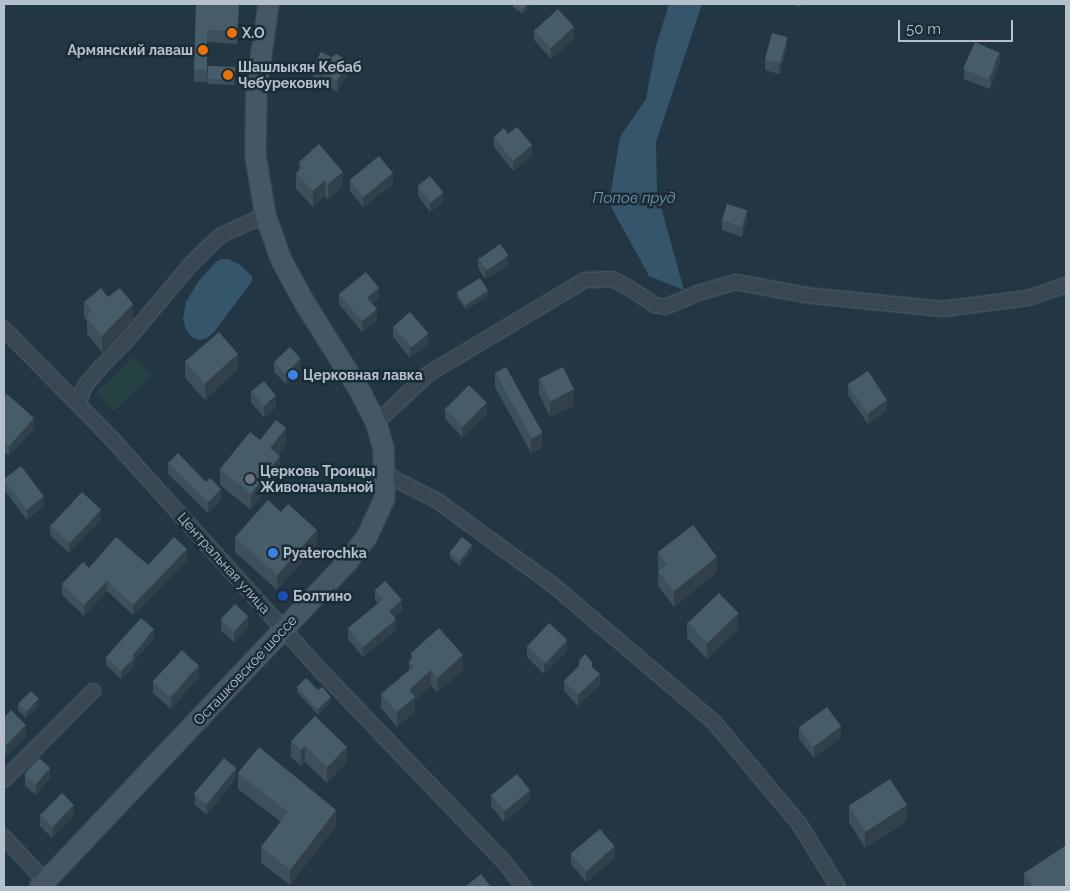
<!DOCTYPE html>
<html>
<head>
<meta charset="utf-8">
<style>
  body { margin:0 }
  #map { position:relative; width:1070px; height:891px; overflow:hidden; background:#233643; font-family:Raleway,sans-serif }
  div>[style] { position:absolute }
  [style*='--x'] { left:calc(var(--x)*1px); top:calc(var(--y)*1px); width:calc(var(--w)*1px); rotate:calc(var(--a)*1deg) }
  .green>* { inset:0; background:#254342; transform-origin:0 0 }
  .water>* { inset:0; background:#35556b }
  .roads { filter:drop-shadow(0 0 1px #55646f) drop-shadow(0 0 1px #55646f) }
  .minor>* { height:14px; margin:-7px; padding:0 7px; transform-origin:7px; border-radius:7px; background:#384752 }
  .secondary>* { height:19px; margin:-9.5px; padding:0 9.5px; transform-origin:9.5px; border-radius:9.5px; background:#455765 }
  .wall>* { inset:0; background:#3d4f5a; transform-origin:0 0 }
  .shaded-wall>* { inset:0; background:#32404a }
  .building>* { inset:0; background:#475c69; transform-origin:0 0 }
  .dots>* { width:14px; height:14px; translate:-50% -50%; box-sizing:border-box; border:2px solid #1c2c37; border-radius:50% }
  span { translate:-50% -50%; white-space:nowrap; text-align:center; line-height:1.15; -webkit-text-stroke:5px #1c2c37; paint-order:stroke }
  .poi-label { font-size:14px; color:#b4c1cc; font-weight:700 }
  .left { translate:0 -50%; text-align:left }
  .right { translate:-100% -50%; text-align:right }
  .street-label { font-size:14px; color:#b4c1cc }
  .water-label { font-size:15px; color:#7198b2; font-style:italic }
  .frame { position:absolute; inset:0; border:5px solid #b4c1cc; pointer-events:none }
  .scale { position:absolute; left:898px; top:20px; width:115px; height:22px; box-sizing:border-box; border:2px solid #b4c1cc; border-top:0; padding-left:6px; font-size:15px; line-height:18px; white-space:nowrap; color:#b4c1cc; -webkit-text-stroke:4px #1c2c37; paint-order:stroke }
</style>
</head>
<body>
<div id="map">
  <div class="green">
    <div style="left:134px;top:357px;width:26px;height:52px;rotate:47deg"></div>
  </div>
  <div class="water">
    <div style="clip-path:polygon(669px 4px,702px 4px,656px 142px,657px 193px,684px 290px,649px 276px,609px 203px,620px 137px,646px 99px,656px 46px)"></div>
    <div style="clip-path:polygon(221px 259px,228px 259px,240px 265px,252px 276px,252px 281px,214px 332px,207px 338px,199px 340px,193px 338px,186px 330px,183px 319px,186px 302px,198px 282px,215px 263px)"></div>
  </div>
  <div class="roads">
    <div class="minor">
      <div style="--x:4;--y:329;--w:156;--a:45.5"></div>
      <div style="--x:113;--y:440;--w:314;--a:48"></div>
      <div style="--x:323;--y:673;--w:263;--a:46.2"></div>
      <div style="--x:505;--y:863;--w:31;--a:52"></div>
      <div style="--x:78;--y:403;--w:18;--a:-68"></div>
      <div style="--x:85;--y:386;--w:22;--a:-51"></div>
      <div style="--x:99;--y:369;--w:42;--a:-46"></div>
      <div style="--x:128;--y:339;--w:99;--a:-49.9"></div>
      <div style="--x:192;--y:263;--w:39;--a:-44"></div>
      <div style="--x:220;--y:236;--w:50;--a:-25"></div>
      <div style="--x:376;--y:423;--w:71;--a:-43.3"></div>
      <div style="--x:428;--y:374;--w:183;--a:-30.9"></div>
      <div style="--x:585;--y:280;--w:27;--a:-2"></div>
      <div style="--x:612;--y:279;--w:18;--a:27"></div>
      <div style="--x:628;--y:287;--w:32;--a:34"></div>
      <div style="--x:655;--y:305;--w:10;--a:11"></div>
      <div style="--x:665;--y:307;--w:36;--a:-23"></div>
      <div style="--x:698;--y:293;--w:40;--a:-16"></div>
      <div style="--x:736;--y:282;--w:70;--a:10.7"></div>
      <div style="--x:805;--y:295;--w:138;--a:5.8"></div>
      <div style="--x:942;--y:309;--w:87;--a:-7.3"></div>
      <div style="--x:1028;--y:298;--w:40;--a:-18.9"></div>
      <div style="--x:385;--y:474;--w:57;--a:27"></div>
      <div style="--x:436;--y:500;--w:145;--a:36"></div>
      <div style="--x:553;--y:585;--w:211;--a:40.4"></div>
      <div style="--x:714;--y:722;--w:134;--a:50.1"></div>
      <div style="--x:800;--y:825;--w:73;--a:58.5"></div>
      <div style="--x:4;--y:780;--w:126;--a:-45"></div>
      <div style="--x:4;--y:837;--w:60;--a:47"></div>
    </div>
    <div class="secondary">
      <div style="--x:39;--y:887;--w:450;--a:-46.6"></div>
      <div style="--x:348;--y:560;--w:29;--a:-52"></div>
      <div style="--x:366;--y:537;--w:43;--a:-65.2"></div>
      <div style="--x:384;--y:498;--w:50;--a:-91.1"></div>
      <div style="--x:383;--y:448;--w:26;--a:-106"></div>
      <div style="--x:376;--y:423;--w:34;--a:-117"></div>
      <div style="--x:361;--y:393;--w:107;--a:-122.1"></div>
      <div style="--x:304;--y:302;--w:48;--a:-118.7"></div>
      <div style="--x:281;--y:260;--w:48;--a:-109.6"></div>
      <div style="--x:265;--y:215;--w:61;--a:-99.5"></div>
      <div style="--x:255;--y:155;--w:68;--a:-89.2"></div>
      <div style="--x:256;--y:87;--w:84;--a:-81.8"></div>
    </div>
  </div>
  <div class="wall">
    <div style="clip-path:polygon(196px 4px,239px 4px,237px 44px,207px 42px,207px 82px,194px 82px)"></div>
    <div style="clip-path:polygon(513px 4px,531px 4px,523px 14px,513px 7px)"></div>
    <div style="clip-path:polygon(790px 4px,801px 4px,800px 7px)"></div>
    <div style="clip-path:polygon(534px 30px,574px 38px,551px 59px,534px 40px)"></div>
    <div style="clip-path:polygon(787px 48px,779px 74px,765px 70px,765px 59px)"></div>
    <div style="clip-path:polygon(1000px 63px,990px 89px,964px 79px,964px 69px)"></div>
    <div style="left:208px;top:66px;width:27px;height:18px;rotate:2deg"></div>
    <div style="clip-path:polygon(313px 66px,349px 72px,337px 92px,313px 76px)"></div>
    <div style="clip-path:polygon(508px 134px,532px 156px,513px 171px,494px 147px,494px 137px)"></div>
    <div style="clip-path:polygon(299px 162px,343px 187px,328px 200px,325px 196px,313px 207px,296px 189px,296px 173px,299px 171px)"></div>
    <div style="clip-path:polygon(350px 180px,393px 184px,363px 207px,350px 191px)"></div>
    <div style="clip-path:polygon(418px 186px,443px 202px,430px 212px,418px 196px)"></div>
    <div style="clip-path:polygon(722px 220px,747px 221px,742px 237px,722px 230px)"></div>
    <div style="clip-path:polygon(478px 257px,508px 266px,485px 279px,478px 268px)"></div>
    <div style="clip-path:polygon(457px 292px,488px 296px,466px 310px,457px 297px)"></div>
    <div style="clip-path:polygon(339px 294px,379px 298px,372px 304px,377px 320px,362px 332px,339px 304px)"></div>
    <div style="clip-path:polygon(108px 297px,133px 320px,102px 352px,87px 334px,87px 321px,84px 317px,84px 302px)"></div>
    <div style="clip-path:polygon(393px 326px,428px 344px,410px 358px,393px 337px)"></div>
    <div style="clip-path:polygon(185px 362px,238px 369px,205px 400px,185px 378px)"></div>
    <div style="clip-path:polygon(274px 362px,301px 369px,286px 384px,274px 372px)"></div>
    <div style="clip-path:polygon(495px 372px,542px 448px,531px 453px,495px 387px)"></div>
    <div style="clip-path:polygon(539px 378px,574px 406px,550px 417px,539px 394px)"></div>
    <div style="clip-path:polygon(848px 384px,887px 411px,868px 424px,848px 395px)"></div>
    <div style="clip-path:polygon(251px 391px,276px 407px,264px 418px,251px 402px)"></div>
    <div style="clip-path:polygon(4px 398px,34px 429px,9px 456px,4px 452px)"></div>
    <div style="clip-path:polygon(445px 409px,487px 414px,462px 437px,445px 419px)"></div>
    <div style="clip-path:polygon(260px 440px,286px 444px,278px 454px,280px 472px,251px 510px,220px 485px,220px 469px)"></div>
    <div style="clip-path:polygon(168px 463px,206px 482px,221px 500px,208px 513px,168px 474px)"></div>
    <div style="clip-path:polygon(4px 479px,44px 507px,27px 520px,4px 490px)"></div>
    <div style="clip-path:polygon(101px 520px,69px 553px,50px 535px,50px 525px)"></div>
    <div style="clip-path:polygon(235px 537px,317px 545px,277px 590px,235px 552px)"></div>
    <div style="clip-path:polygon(472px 551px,460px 566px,450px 558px,450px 553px)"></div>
    <div style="clip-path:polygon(658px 552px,717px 572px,674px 607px,658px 586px,658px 571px,659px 569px,658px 568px)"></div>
    <div style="clip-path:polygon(187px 560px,133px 615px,107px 591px,84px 616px,62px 595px,62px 584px,89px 568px,148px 565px)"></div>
    <div style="clip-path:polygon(375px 590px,402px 610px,394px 617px,396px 630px,363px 657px,348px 639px,348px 628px,378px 603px,375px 600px)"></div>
    <div style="clip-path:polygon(221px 620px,248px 627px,234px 642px,221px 631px)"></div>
    <div style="clip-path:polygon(687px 622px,738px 629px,707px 659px,687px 638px)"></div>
    <div style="clip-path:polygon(154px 638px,134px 661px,134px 666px,121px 679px,106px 665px,106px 657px)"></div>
    <div style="clip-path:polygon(527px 646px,567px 651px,544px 674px,527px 657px)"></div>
    <div style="clip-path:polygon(411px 653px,463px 670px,437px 692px,431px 685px,415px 700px,415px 712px,397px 727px,381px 708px,381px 694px,409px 670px,409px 661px,411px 660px)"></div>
    <div style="clip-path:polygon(579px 661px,600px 685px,578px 706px,564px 691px,564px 681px,579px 666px)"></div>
    <div style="clip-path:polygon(199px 677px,171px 709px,153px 693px,153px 682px)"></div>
    <div style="clip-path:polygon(297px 687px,331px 702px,318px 715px,297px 692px)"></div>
    <div style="clip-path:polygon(18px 704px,39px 705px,26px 718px,18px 710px)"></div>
    <div style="clip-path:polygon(4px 718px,26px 736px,6px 756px,4px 754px)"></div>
    <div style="clip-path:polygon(799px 728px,841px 737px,814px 758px,799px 739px)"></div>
    <div style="clip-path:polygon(291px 741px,347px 762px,327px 783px,305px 762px,301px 766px,291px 757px)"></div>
    <div style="clip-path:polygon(238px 773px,336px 826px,290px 885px,261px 863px,261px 847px,281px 822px,238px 789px)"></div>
    <div style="clip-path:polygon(25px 775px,50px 778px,36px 795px,25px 786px)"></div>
    <div style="clip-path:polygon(236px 778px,207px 815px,195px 805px,195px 795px)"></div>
    <div style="clip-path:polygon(491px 795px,530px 800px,504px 822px,491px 806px)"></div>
    <div style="clip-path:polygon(849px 806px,907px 821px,865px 848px,849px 822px)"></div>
    <div style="clip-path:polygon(40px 815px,74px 816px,52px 838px,40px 826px)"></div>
    <div style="clip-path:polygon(571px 854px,615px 858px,586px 882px,571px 864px)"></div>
    <div style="clip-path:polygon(1024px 873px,1066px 887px,1024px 887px)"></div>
  </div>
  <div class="shaded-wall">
    <div style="clip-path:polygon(527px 4px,531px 4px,523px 14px,523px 9px)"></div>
    <div style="clip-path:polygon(574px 27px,574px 38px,551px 59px,551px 48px)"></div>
    <div style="clip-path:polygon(787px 37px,787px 48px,779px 74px,779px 63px)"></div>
    <div style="clip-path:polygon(1000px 53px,1000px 63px,990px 89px,990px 79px)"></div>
    <div style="clip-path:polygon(349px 62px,349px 72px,337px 92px,337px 81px)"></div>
    <div style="clip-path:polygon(532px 145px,532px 156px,513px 171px,513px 161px)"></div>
    <div style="clip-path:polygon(343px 172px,343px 187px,328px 200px,328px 184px)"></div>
    <div style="clip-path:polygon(393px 173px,393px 184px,363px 207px,363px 197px)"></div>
    <div style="clip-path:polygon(325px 180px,325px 196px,313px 207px,313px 191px)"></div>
    <div style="clip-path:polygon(443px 192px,443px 202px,430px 212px,430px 201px)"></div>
    <div style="clip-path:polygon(747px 210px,747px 221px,742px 237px,742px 226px)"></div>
    <div style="clip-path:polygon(508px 255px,508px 266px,485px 279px,485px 269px)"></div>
    <div style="clip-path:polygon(379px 288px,379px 298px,367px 308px,367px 298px)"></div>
    <div style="clip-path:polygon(488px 291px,488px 296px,466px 310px,466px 305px)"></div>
    <div style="clip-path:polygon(133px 304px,133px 320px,102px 352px,102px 336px)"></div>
    <div style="clip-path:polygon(377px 309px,377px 320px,362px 332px,362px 321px)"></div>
    <div style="clip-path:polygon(428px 333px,428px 344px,410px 358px,410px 347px)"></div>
    <div style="clip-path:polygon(238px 354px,238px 369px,205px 400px,205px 384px)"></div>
    <div style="clip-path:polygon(301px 359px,301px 369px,286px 384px,286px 374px)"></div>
    <div style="clip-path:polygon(574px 390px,574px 406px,550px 417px,550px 402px)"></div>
    <div style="clip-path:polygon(276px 396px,276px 407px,264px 418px,264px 407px)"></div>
    <div style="clip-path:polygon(887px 400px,887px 411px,868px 424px,868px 414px)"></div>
    <div style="clip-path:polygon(487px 403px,487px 414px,462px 437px,462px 427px)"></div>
    <div style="clip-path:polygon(34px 418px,34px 429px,9px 456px,9px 446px)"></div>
    <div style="clip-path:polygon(286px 428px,286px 444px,270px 464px,270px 448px)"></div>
    <div style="clip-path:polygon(542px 433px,542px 448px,531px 453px,531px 438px)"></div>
    <div style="clip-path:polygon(280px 456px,280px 472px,251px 510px,251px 494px)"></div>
    <div style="clip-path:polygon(221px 489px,221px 500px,208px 513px,208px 502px)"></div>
    <div style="clip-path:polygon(44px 496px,44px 507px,27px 520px,27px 510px)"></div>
    <div style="clip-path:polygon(101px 510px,101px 520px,69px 553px,69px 543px)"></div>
    <div style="clip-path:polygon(317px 530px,317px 545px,277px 590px,277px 575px)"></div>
    <div style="clip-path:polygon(472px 545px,472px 551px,460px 566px,460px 561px)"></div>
    <div style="clip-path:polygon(187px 549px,187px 560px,133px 615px,133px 605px)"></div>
    <div style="clip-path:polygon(717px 557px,717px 572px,674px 607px,674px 591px)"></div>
    <div style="clip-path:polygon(107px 581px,107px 591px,84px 616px,84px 605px)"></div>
    <div style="clip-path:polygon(402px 600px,402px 610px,389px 622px,389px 611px)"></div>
    <div style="clip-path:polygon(738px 613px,738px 629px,707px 659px,707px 643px)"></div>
    <div style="clip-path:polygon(248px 616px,248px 627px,234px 642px,234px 631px)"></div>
    <div style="clip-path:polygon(396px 619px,396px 630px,363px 657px,363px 647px)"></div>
    <div style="clip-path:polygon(154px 629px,154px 638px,134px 661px,134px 666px,121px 679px,121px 671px,132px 656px)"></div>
    <div style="clip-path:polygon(567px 640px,567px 651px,544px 674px,544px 663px)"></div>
    <div style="clip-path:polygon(463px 655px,463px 670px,437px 692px,437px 678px)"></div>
    <div style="clip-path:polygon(199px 666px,199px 677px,171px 709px,171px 698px)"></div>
    <div style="clip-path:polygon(431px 670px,431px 685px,415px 700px,415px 712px,397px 727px,397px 712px,409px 690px)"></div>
    <div style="clip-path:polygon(600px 674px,600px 685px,578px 706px,578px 695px)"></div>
    <div style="clip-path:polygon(331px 697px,331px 702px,318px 715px,318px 709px)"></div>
    <div style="clip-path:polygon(39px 699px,39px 705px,26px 718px,26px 713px)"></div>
    <div style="clip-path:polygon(26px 725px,26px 736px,6px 756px,6px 745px)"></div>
    <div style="clip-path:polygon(841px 726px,841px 737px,814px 758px,814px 747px)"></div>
    <div style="clip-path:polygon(305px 746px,305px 762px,301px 766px,301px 750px)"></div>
    <div style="clip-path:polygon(347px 747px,347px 762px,327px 783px,327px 767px)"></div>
    <div style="clip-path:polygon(50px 768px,50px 778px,36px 795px,36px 785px)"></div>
    <div style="clip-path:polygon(236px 768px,236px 778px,207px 815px,207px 805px)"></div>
    <div style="clip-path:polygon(530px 790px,530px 800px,504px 822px,504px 812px)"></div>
    <div style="clip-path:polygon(74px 805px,74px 816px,52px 838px,52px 828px)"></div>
    <div style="clip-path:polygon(907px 805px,907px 821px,865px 848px,865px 832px)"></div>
    <div style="clip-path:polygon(336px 810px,336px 826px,290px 885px,290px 870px)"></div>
    <div style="clip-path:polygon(615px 847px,615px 858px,586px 882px,586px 872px)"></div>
  </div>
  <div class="building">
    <div style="clip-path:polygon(196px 4px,239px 4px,237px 31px,207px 30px,207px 70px,194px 70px)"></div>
    <div style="clip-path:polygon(516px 4px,527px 4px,523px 9px)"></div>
    <div style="left:558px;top:9px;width:24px;height:32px;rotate:48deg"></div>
    <div style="left:772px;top:33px;width:16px;height:27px;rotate:15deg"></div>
    <div style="left:975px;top:42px;width:27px;height:29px;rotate:24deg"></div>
    <div style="clip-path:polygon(321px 52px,331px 57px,337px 54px,349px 62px,337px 81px,313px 66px)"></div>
    <div style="left:208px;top:66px;width:27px;height:13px;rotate:2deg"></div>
    <div style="clip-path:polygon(517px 127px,532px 145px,513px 161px,494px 137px,504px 128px,508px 134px)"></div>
    <div style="clip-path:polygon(319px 144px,343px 172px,328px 184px,325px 180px,313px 191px,296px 173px,303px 167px,299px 162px)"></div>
    <div style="left:379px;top:156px;width:22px;height:38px;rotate:51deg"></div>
    <div style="left:430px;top:176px;width:21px;height:16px;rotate:51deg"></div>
    <div style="left:727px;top:204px;width:21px;height:17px;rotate:17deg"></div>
    <div style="left:500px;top:244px;width:14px;height:26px;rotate:54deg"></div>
    <div style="clip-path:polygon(366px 272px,379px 288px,367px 298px,377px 309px,362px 321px,339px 294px)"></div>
    <div style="left:480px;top:278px;width:15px;height:27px;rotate:58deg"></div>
    <div style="clip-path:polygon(101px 288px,108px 297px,120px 288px,133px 304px,102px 336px,87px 318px,91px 309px,84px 302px)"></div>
    <div style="left:410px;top:312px;width:28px;height:22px;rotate:49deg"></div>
    <div style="left:219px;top:332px;width:29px;height:45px;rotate:49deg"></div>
    <div style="left:290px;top:347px;width:16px;height:22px;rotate:47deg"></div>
    <div style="left:506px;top:367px;width:75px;height:12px;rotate:61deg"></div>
    <div style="left:563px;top:367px;width:25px;height:26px;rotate:64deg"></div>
    <div style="left:868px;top:371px;width:35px;height:24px;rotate:57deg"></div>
    <div style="left:264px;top:381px;width:19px;height:16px;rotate:51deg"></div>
    <div style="left:469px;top:385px;width:25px;height:34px;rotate:45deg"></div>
    <div style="clip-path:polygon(7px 394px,34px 418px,9px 446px,4px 441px,4px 398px)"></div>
    <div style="clip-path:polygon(276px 420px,286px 428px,270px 448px,280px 456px,251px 494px,220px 469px,250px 432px,260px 440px)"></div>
    <div style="clip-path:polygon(178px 453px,206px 482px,210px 478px,221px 489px,208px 502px,168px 463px)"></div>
    <div style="left:21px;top:466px;width:38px;height:22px;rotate:53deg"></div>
    <div style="left:82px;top:492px;width:26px;height:46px;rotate:43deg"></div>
    <div style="clip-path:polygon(268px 500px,281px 512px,288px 504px,317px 530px,277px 575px,235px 537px)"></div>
    <div style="clip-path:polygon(693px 525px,717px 557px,674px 591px,658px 571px,667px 564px,658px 552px)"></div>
    <div style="clip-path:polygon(116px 537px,148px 565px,174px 537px,187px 549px,133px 605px,107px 581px,84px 605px,62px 584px,83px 562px,89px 568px)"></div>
    <div style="left:462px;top:537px;width:13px;height:20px;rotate:39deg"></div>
    <div style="clip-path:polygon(385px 581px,402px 600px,389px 611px,396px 619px,363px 647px,348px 628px,384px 599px,375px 590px)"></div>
    <div style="left:719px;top:593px;width:28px;height:43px;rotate:46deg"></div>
    <div style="left:235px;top:604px;width:18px;height:21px;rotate:43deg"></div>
    <div style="clip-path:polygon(141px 618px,154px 629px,132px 656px,134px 658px,121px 671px,106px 657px)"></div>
    <div style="left:549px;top:623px;width:25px;height:32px;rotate:43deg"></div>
    <div style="clip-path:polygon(439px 628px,463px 655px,437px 678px,431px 670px,409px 690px,415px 697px,397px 712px,381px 694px,414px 667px,409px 661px,414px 657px,411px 653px)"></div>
    <div style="left:182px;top:650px;width:23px;height:43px;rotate:43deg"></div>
    <div style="clip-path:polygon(585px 654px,592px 662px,592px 667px,600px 674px,578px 695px,564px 681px,579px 666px,579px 661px)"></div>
    <div style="clip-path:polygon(306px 678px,318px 690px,322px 687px,331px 697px,318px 709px,297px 687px)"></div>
    <div style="left:31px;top:691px;width:11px;height:18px;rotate:45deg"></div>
    <div style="left:827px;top:707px;width:24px;height:35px;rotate:54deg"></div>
    <div style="clip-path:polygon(11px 710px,26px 725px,6px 745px,4px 743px,4px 718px)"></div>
    <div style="clip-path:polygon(315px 716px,347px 747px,327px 767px,305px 746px,301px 750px,291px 741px)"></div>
    <div style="clip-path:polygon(259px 747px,336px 810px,290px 870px,261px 847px,288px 812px,238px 773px)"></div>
    <div style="left:39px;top:758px;width:15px;height:22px;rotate:42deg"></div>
    <div style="left:224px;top:758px;width:16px;height:47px;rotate:40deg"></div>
    <div style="left:517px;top:774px;width:21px;height:33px;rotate:51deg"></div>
    <div style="left:890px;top:779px;width:31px;height:49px;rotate:57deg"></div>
    <div style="left:62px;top:793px;width:17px;height:31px;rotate:45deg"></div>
    <div style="left:600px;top:829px;width:23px;height:38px;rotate:50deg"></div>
    <div style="clip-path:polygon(1065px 846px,1066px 849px,1066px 884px,1062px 887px,1033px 887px,1024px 873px)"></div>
    <div style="clip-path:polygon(481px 874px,491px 887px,465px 887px)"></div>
  </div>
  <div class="dots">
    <div style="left:232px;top:33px;background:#e8710a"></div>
    <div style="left:203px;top:50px;background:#e8710a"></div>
    <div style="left:228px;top:75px;background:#e8710a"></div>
    <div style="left:293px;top:375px;background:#3f7fe0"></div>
    <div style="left:250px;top:479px;background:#6b7280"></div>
    <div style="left:273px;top:553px;background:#3f7fe0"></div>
    <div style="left:283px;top:596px;background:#1a4fb4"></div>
  </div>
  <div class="poi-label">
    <span class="left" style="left:242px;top:33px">X.O</span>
    <span class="right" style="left:193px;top:50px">Армянский лаваш</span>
    <span class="left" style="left:238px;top:75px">Шашлыкян Кебаб<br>Чебурекович</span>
    <span class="left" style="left:303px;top:375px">Церковная лавка</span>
    <span class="left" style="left:260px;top:479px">Церковь Троицы<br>Живоначальной</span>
    <span class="left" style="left:283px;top:553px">Pyaterochka</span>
    <span class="left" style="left:293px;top:596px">Болтино</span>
  </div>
  <div class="street-label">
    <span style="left:224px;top:563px;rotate:48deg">Центральная улица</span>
    <span style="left:245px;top:670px;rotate:-47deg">Осташковское шоссе</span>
  </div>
  <div class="water-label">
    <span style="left:634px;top:199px">Попов пруд</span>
  </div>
  <div class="frame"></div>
  <div class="scale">50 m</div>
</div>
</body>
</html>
